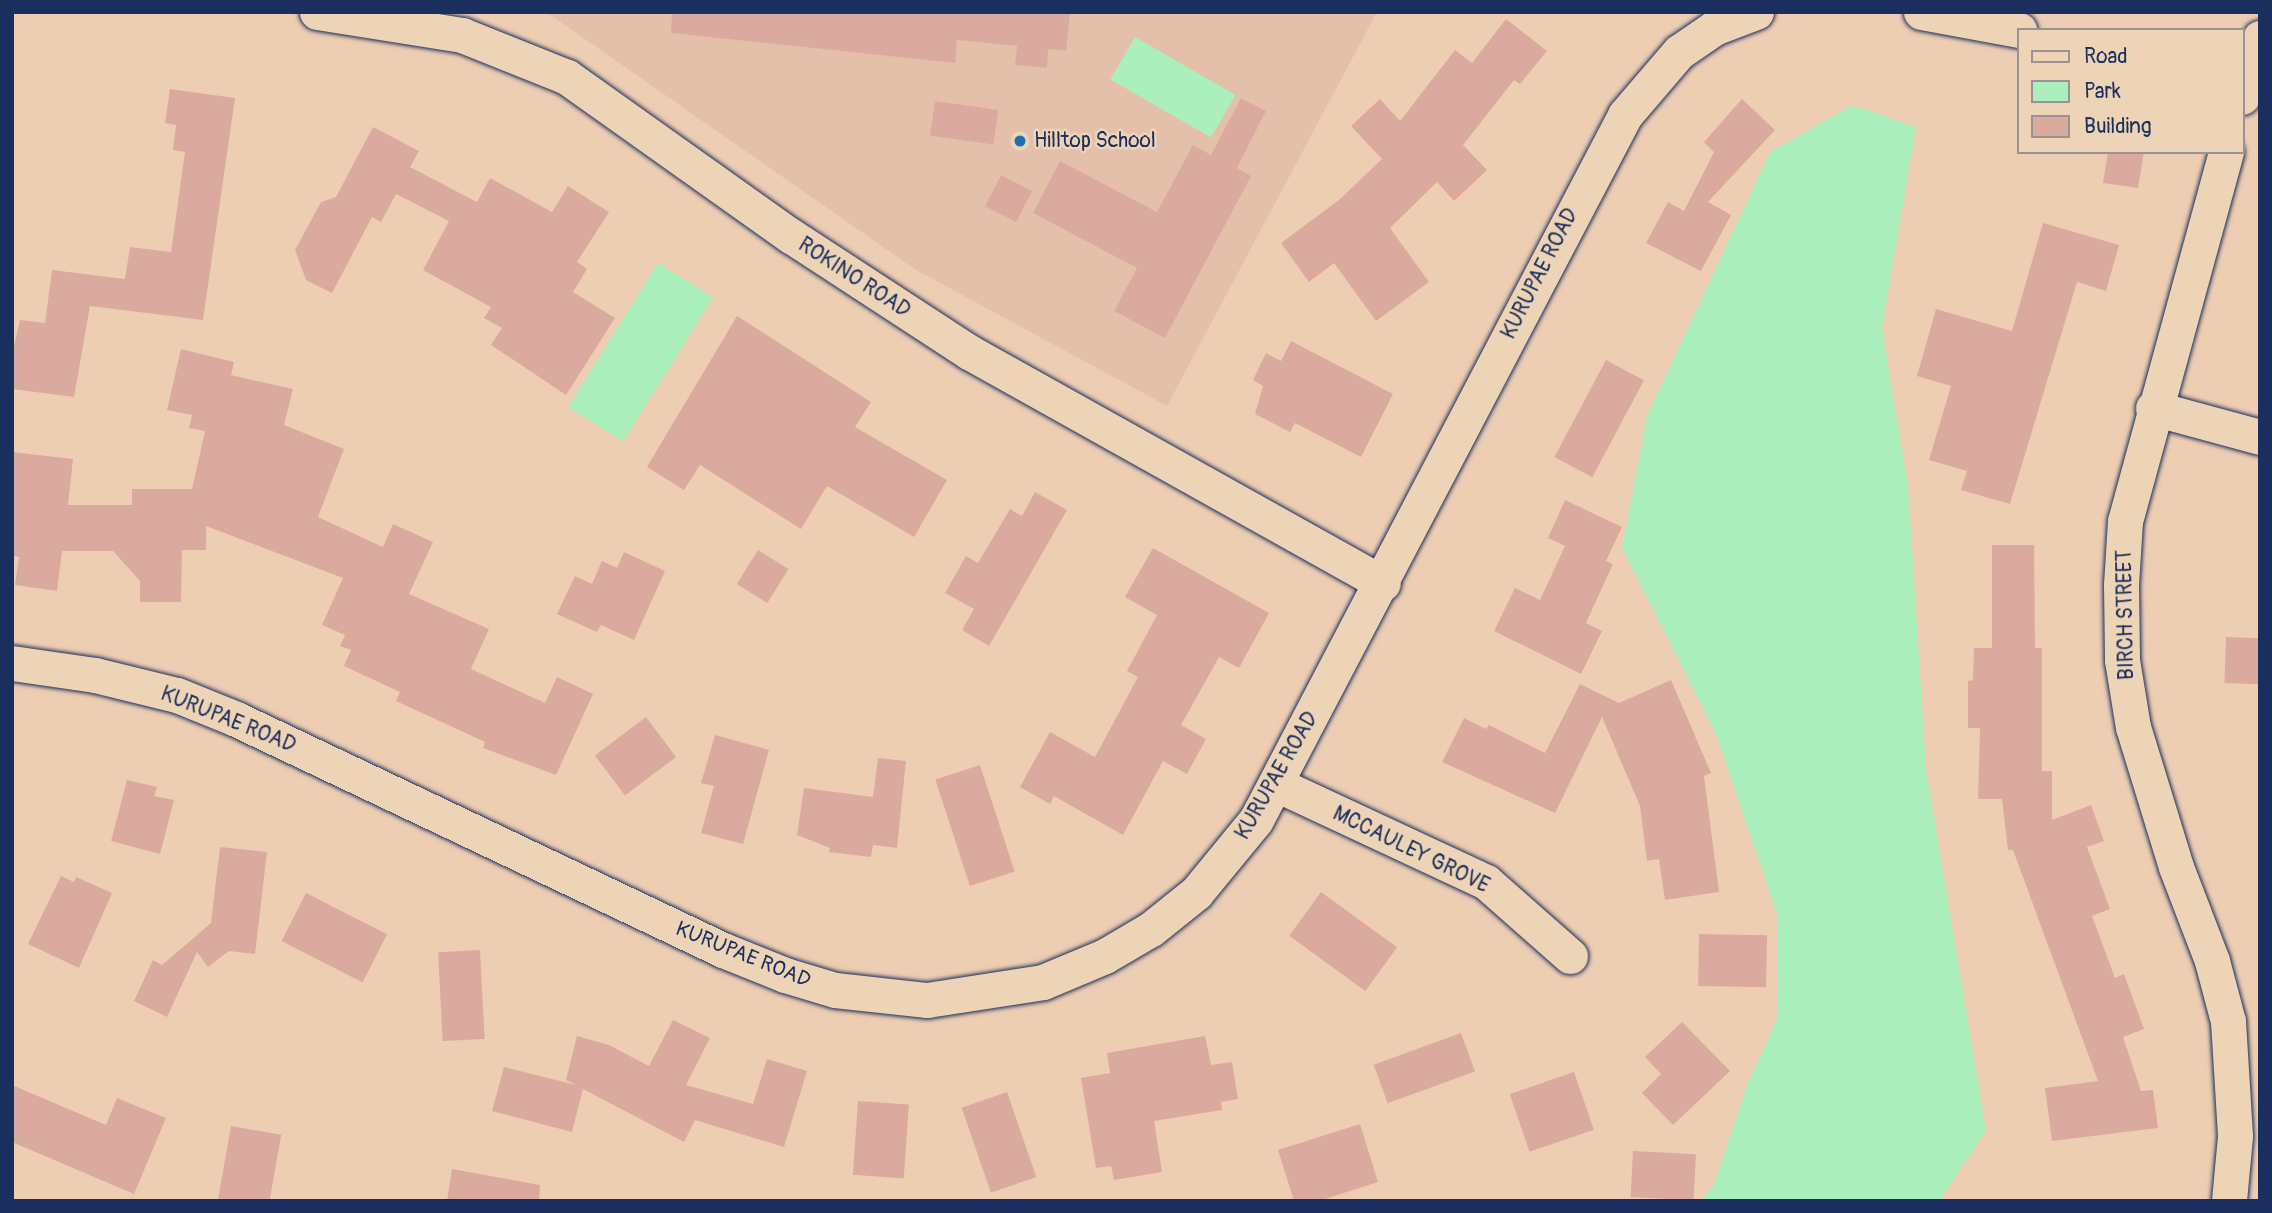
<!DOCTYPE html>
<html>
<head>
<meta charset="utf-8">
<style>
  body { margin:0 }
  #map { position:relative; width:2272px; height:1213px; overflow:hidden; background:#eeceb3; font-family:Pangolin,sans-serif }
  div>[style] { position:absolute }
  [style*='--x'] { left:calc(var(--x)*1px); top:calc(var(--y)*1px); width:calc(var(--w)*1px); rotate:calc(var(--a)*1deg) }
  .built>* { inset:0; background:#e4c0ab }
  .green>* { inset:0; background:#abf0bc; transform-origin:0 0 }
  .building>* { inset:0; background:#dbaa9e; transform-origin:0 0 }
  .roads { filter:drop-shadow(0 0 2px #1b2f5e) drop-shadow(0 0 2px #1b2f5e) }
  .street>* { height:35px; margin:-17.5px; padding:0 17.5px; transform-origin:17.5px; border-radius:17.5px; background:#eed4b6 }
  .dots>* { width:19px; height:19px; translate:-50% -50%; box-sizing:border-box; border:4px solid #eed4b6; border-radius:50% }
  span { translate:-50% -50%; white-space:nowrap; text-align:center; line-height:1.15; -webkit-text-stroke:5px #eed4b6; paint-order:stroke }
  .poi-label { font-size:21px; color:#1b2f5e }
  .left { translate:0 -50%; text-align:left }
  .street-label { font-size:21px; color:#1b2f5e }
  .frame { position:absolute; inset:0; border:14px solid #1b2f5e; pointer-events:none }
  .legend { position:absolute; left:2017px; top:28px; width:228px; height:126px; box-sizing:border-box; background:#eed4b6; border:2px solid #9a9293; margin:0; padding:9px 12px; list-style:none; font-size:21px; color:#1b2f5e }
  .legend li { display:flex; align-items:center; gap:14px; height:35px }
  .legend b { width:35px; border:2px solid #9a9293 }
</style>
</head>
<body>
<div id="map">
  <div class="built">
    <div style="clip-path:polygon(546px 12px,1377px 12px,1167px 406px,916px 270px)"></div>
  </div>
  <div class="green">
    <div style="left:1135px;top:37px;width:116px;height:49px;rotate:30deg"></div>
    <div style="clip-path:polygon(1852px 105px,1916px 127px,1882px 328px,1908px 487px,1926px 769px,1986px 1131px,1939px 1201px,1701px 1201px,1714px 1184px,1749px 1080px,1778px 1017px,1778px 917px,1717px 736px,1622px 548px,1647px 416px,1770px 152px)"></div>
    <div style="left:658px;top:263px;width:65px;height:170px;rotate:32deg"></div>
  </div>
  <div class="building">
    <div style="clip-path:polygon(672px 12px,1070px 12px,1066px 51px,1048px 49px,1047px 68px,1015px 65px,1017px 46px,957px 40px,955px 63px,671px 33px)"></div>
    <div style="clip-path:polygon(1506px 19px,1547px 51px,1520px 84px,1514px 80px,1463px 145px,1487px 170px,1454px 201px,1437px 182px,1390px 228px,1429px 282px,1376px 321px,1334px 263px,1309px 282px,1281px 243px,1339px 200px,1382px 159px,1351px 126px,1380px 99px,1400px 121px,1455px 50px,1472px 63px)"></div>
    <div style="clip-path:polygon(170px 89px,235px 98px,203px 320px,90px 306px,74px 397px,12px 389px,12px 355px,20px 320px,45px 323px,52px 270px,125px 279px,130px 247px,171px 252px,185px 152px,173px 150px,176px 125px,165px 123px)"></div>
    <div style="clip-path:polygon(1241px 98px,1266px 111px,1237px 168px,1251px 176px,1165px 338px,1114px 311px,1137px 268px,1033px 213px,1060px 161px,1157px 212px,1193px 145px,1211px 155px)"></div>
    <div style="clip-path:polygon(1742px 99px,1775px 130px,1708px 202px,1731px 215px,1701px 271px,1646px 243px,1668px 202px,1684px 211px,1714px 152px,1704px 142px)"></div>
    <div style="left:935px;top:101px;width:64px;height:35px;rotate:8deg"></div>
    <div style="clip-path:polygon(373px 127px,419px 151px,410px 167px,477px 202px,490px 178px,552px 212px,568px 186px,609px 212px,577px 262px,587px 269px,573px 292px,615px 318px,566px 395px,491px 345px,502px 328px,484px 318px,491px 307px,423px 270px,449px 221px,396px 194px,381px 222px,372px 217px,332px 293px,306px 280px,295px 250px,321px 202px,336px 197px)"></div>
    <div style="clip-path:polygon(2108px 152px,2144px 152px,2138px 188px,2103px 183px)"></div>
    <div style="left:1001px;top:175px;width:35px;height:35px;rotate:27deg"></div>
    <div style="clip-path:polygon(2043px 223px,2119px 245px,2106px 291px,2077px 282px,2010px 504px,1961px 490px,1967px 471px,1929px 460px,1951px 386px,1917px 376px,1936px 309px,2012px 331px)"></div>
    <div style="clip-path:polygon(737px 316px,871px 402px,855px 427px,947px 480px,914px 537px,827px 486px,801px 529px,700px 465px,684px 490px,647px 467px)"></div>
    <div style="clip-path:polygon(1291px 341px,1393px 394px,1361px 457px,1295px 423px,1290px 432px,1255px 414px,1263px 386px,1253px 380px,1266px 353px,1281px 361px)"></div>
    <div style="clip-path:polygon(181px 349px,234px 362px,231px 375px,293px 389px,284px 425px,344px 449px,318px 517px,383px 547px,393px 524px,433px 542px,409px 594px,489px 629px,471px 669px,545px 703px,557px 677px,593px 694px,556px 775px,483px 748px,485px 742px,396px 701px,400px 692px,344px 666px,351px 650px,340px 646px,345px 635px,322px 625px,343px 578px,206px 526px,206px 550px,182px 550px,181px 602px,140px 602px,140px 581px,113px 551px,62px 551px,57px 591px,15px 585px,19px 557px,12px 556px,12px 452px,73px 459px,68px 505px,132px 505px,132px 489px,192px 489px,205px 431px,189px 428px,192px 415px,167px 410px)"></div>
    <div style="left:1606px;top:360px;width:43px;height:110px;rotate:28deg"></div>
    <div style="clip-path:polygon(1035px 492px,1067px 510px,989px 646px,962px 630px,974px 609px,945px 593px,966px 556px,978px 563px,1010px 509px,1022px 516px)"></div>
    <div style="clip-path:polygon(1565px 500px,1622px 527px,1606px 561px,1613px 564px,1586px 623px,1602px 631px,1581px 674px,1494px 631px,1515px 588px,1540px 600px,1565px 546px,1548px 538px)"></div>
    <div style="clip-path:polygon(1992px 545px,2034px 545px,2035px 648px,2042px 648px,2042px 771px,2052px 771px,2052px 820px,2091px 805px,2104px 841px,2087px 847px,2110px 909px,2092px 916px,2115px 978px,2124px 974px,2144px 1029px,2123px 1037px,2141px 1091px,2153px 1090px,2158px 1128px,2052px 1141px,2045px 1088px,2098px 1081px,2013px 850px,2008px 850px,2002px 799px,1978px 799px,1980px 728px,1968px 728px,1968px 681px,1973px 680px,1974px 648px,1992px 648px)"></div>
    <div style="clip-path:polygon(1153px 548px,1269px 613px,1239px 668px,1219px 657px,1181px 725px,1206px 739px,1187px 774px,1163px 761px,1123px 835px,1054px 796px,1050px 804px,1020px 787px,1050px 732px,1095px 757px,1138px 677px,1127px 671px,1157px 615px,1125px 597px)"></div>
    <div style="left:758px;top:550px;width:36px;height:40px;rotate:32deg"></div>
    <div style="clip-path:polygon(624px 552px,665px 571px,634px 640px,601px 625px,597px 632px,557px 614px,575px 576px,592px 584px,602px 561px,617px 568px)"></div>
    <div style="left:2226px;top:637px;width:34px;height:46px;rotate:2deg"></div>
    <div style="clip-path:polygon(1671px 680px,1711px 773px,1704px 776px,1719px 892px,1665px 900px,1659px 859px,1647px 861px,1640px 806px,1602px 717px,1555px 813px,1442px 762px,1464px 718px,1486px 729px,1489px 725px,1545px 753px,1580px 684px,1619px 703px)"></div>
    <div style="left:646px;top:717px;width:50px;height:64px;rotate:53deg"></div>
    <div style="clip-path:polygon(715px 735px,769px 750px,743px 844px,701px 833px,714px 786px,701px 783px)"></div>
    <div style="clip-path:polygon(878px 758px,906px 761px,897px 848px,873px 845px,871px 857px,829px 852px,830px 848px,797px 835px,804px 788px,873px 797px)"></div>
    <div style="left:980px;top:765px;width:112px;height:47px;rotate:72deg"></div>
    <div style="clip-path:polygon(127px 780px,157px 787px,154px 796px,174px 800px,160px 854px,111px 841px)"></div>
    <div style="clip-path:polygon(220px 847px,267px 852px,255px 954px,229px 951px,208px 967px,197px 952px,167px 1017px,134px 1001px,153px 960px,162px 965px,211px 923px)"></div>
    <div style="clip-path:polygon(61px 876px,74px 882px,76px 877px,112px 893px,79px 968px,28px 944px)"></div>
    <div style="left:1321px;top:892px;width:94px;height:54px;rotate:36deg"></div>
    <div style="left:306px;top:893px;width:91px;height:54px;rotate:27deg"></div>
    <div style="left:1699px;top:934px;width:68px;height:52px;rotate:1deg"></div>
    <div style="left:480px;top:950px;width:89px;height:42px;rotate:87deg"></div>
    <div style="clip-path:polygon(673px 1020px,710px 1038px,686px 1085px,753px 1104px,767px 1059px,807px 1071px,784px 1147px,695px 1120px,684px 1142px,583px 1089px,572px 1132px,492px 1111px,504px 1067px,576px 1085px,566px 1080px,577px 1036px,609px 1045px,649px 1066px)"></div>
    <div style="clip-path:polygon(1682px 1022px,1730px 1071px,1673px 1125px,1642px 1093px,1661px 1074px,1645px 1057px)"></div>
    <div style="left:1461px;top:1033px;width:41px;height:93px;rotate:70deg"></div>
    <div style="clip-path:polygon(1205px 1036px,1211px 1065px,1232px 1062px,1238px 1099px,1221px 1102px,1222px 1110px,1154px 1121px,1162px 1172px,1114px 1180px,1111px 1166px,1096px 1168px,1081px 1078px,1110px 1073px,1107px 1053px)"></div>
    <div style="left:1574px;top:1072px;width:61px;height:68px;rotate:71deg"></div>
    <div style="clip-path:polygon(12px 1085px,106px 1125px,117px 1098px,166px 1118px,134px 1194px,12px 1142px)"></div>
    <div style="left:1007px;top:1092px;width:90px;height:48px;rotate:71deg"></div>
    <div style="left:858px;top:1101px;width:51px;height:74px;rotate:4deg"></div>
    <div style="clip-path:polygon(1360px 1124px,1378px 1182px,1319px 1201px,1294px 1201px,1278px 1150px)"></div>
    <div style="left:231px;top:1126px;width:51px;height:76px;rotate:10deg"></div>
    <div style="left:1633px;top:1151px;width:63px;height:46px;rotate:3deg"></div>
    <div style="clip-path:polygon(452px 1169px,540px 1185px,539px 1201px,447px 1201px)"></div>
  </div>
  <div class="roads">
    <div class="street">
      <div style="--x:317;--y:12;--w:147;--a:9"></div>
      <div style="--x:462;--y:35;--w:113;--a:21.8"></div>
      <div style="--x:567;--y:77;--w:275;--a:35.4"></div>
      <div style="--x:791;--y:236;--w:212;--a:33.1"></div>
      <div style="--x:969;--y:352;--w:474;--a:29.2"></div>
      <div style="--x:1921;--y:12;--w:100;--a:10.4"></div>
      <div style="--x:2242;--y:97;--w:62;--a:-73"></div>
      <div style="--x:2226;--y:152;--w:383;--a:105.3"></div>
      <div style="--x:2125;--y:521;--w:64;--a:93.6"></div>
      <div style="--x:2121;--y:585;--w:75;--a:89.2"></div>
      <div style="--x:2122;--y:660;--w:68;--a:80.7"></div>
      <div style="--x:2133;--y:727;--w:146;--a:72.9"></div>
      <div style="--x:2176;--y:867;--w:101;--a:69"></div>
      <div style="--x:2212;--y:961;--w:62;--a:75.1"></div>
      <div style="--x:2228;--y:1021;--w:115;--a:86.5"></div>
      <div style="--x:2235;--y:1136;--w:65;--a:95.3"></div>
      <div style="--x:2153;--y:408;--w:111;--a:15.2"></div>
      <div style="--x:12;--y:663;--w:84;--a:8.2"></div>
      <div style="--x:95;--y:675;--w:84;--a:13.7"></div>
      <div style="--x:177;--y:695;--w:64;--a:22.1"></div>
      <div style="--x:236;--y:719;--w:539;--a:25.38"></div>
      <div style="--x:723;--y:950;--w:67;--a:22"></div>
      <div style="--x:785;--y:975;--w:52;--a:16.7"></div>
      <div style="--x:835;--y:990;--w:93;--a:6.2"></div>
      <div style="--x:927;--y:1000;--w:117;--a:-8.8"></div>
      <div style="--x:1043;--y:982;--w:67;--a:-22.8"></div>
      <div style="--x:1105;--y:956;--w:53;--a:-30.4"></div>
      <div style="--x:1151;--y:929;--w:58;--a:-38.7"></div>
      <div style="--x:1196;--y:893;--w:94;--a:-50.6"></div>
      <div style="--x:1256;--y:820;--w:796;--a:-62.37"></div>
      <div style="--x:1625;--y:115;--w:83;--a:-49.4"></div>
      <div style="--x:1679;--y:52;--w:42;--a:-34.4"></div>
      <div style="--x:1714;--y:28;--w:45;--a:-20.9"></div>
      <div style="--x:1276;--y:784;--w:232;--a:25"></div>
      <div style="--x:1486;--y:882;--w:112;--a:41.4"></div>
    </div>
  </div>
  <div class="dots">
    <div style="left:1020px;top:141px;background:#1f6fb2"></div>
  </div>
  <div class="poi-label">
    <span class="left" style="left:1034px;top:141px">Hilltop School</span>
  </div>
  <div class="street-label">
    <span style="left:1540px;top:274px;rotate:-63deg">KURUPAE ROAD</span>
    <span style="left:854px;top:278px;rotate:33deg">ROKINO ROAD</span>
    <span style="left:2126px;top:615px;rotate:-91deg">BIRCH STREET</span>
    <span style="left:228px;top:720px;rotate:22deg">KURUPAE ROAD</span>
    <span style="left:1277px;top:776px;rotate:-60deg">KURUPAE ROAD</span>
    <span style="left:1411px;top:850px;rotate:26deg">MCCAULEY GROVE</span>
    <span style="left:743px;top:955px;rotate:22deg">KURUPAE ROAD</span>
  </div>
  <div class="frame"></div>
  <ul class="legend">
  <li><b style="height:9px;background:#eed4b6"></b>Road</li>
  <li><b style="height:19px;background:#abf0bc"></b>Park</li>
  <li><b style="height:19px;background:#dbaa9e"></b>Building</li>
  </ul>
</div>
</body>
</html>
